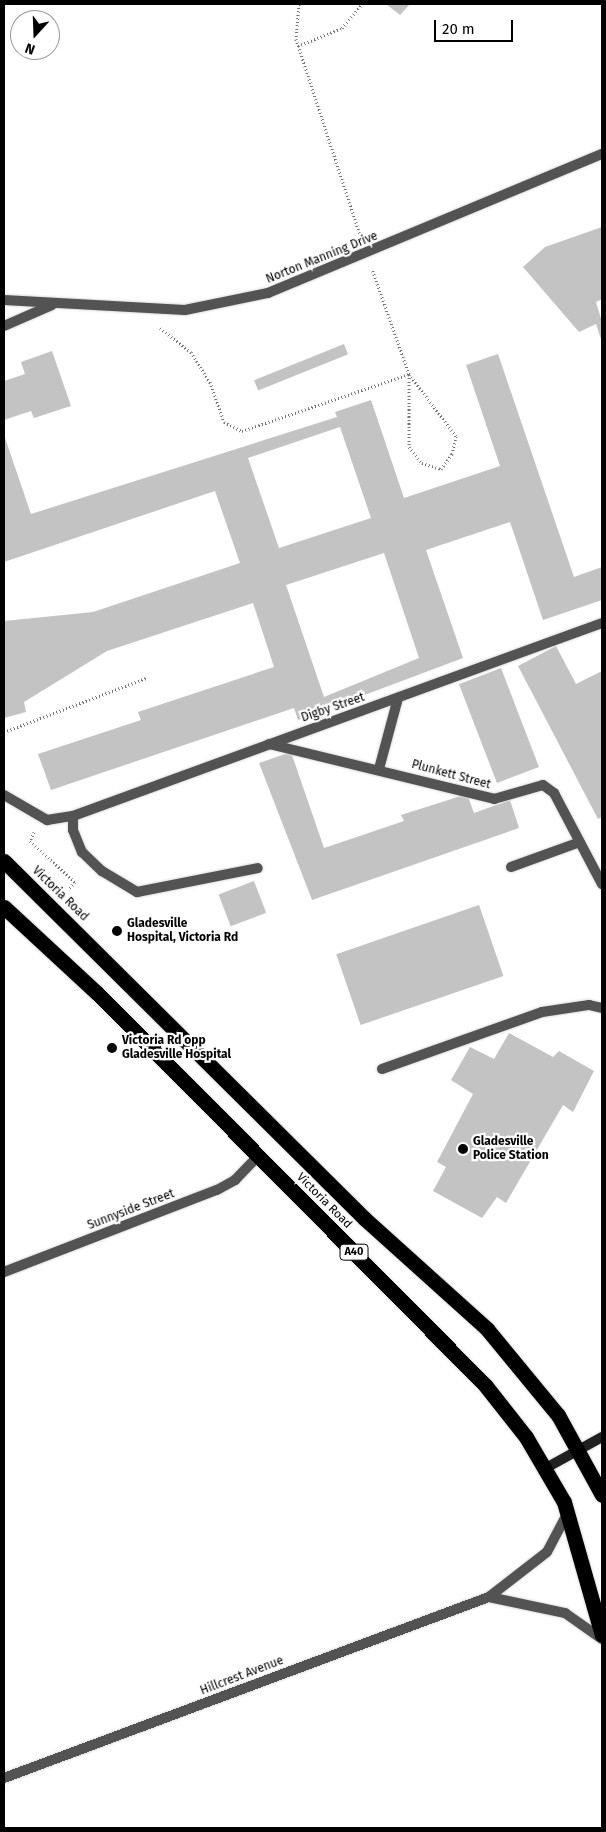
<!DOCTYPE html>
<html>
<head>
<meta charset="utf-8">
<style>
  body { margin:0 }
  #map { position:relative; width:606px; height:1832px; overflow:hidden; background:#fff; font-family:"Fira Sans",sans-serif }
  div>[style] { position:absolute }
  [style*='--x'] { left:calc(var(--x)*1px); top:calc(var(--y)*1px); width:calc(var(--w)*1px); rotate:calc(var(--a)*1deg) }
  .building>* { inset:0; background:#c3c3c3; transform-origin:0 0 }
  .path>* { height:3px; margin-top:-1.5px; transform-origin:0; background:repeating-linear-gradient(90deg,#757575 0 1px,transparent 0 3.5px) }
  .roads { filter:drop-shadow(0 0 1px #dbdbdb) drop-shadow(0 0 1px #dbdbdb) }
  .lane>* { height:10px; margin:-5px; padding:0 5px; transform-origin:5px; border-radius:5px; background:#535353 }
  .street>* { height:10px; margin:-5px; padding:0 5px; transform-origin:5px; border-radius:5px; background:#535353 }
  .secondary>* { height:10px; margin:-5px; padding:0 5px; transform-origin:5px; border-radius:5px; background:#202020 }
  .highway>* { height:15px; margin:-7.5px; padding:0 7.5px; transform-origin:7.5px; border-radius:7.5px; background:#000 }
  .dots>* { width:14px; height:14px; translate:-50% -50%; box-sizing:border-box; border:2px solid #fff; border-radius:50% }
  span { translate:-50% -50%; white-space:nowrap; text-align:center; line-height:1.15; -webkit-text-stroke:4.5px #fff; paint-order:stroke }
  .shield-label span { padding:1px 4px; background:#fff; border:1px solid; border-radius:4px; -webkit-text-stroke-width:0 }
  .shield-label { font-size:11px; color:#000; font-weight:700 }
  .street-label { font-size:12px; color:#000 }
  .poi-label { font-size:12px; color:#000; font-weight:700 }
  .left { translate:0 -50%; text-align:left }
  .frame { position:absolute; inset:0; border:5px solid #000; pointer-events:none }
  .north { position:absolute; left:10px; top:10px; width:50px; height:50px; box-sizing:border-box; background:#fff; border:1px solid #999; border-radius:50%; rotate:200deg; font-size:14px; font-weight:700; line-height:20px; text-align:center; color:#000 }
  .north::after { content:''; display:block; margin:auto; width:18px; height:22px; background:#000; clip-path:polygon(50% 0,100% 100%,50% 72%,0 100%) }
  .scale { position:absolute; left:434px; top:20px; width:79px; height:22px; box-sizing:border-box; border:2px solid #000; border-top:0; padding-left:6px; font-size:15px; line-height:18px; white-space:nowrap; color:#000; -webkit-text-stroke:4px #fff; paint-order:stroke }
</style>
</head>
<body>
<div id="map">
  <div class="building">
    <div style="clip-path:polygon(386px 4px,410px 4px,400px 15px)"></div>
    <div style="clip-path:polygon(602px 227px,602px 299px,596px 302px,602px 322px,602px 342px,596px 324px,579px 332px,523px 267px,545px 247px)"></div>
    <div style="left:344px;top:344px;width:11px;height:97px;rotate:68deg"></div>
    <div style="clip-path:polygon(52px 351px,71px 406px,34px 418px,31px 411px,4px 420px,4px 381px,25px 374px,21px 362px)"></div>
    <div style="clip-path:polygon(evenodd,498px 354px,574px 577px,602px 567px,602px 600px,543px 620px,510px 522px,426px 550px,463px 658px,298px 720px,294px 708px,51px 790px,38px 754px,141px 720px,138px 712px,274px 667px,253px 603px,107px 651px,24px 702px,26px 712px,4px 718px,4px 621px,93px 612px,240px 563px,215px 491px,4px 562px,4px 435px,31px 514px,337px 417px,335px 412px,371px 400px,404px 498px,500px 466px,466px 365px,498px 354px,340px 427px,371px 518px,279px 548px,248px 458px,340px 427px,498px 354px,384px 553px,419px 658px,324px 697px,286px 585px,384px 553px)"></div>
    <div style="clip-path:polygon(556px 646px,576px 684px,602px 671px,602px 817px,598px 819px,518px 666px)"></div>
    <div style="left:501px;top:668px;width:106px;height:45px;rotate:69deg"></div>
    <div style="clip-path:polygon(291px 752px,324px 848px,404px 821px,401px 815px,467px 794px,474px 813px,510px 800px,519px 828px,312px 900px,259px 763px)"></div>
    <div style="left:254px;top:881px;width:34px;height:38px;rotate:69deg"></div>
    <div style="left:479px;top:905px;width:75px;height:151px;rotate:71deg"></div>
    <div style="clip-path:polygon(509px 1033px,553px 1057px,559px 1051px,594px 1071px,573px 1112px,563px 1105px,506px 1203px,497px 1197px,482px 1218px,433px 1191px,446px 1167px,437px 1162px,473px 1094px,451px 1080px,470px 1047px,494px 1059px)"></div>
  </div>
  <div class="path">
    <div style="--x:299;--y:4;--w:35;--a:95"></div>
    <div style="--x:296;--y:39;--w:206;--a:71.9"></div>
    <div style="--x:298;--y:46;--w:48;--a:-22.2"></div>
    <div style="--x:342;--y:28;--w:31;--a:-50"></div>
    <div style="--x:160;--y:328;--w:39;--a:38"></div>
    <div style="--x:191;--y:352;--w:36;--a:58"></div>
    <div style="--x:210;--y:382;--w:42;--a:70.7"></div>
    <div style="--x:224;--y:422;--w:20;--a:27"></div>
    <div style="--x:242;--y:431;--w:176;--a:-18.8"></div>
    <div style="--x:409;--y:374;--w:73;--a:90"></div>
    <div style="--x:409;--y:447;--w:21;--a:51"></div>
    <div style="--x:422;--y:463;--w:20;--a:18"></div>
    <div style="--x:441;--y:469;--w:19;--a:-54"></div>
    <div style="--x:452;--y:454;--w:18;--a:-77"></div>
    <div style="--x:456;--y:436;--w:78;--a:-127.2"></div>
    <div style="--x:409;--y:374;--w:111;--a:-109.4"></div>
    <div style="--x:4;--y:732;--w:152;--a:-20.8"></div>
    <div style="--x:34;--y:832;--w:10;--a:114"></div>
    <div style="--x:30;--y:841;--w:61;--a:42.3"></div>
    <div style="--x:75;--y:882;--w:8;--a:130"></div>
  </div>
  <div class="roads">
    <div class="lane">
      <div style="--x:4;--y:300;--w:181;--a:3.2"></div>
      <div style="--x:185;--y:310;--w:85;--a:-11.6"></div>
      <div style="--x:268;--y:293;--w:362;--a:-22.6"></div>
      <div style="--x:4;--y:326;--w:52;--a:-23.6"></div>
      <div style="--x:269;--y:744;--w:232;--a:13.7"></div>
      <div style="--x:494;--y:799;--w:51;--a:-15.9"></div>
      <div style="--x:543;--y:785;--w:14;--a:36"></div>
      <div style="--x:554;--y:793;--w:103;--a:62.2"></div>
      <div style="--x:379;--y:769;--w:73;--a:-75"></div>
      <div style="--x:4;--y:795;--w:50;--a:30.2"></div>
      <div style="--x:47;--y:820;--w:26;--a:-9"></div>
      <div style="--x:73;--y:816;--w:563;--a:-20.04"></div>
      <div style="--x:73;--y:816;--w:14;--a:90"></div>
      <div style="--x:73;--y:830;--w:24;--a:68"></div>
      <div style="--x:82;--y:852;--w:28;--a:44"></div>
      <div style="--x:102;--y:871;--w:41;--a:31"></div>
      <div style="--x:137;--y:892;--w:123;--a:-11.2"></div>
      <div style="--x:511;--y:867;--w:73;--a:-19.9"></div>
      <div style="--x:382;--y:1069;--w:170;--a:-19.6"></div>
      <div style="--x:542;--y:1012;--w:48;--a:-8.5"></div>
      <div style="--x:589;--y:1005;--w:13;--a:13"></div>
    </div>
    <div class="street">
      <div style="--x:4;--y:1272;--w:228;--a:-21.1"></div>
      <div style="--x:217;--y:1190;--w:21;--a:-29"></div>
      <div style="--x:235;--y:1180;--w:33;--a:-46"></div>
      <div style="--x:489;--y:1597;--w:78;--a:11.9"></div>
      <div style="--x:565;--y:1613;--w:45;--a:35.1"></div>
      <div style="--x:4;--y:1778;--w:518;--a:-20.47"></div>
      <div style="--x:489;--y:1597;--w:73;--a:-37.8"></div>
      <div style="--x:547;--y:1552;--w:43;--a:-62.2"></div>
    </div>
    <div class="secondary">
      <div style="--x:546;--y:1468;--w:64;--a:-29"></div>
    </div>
    <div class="highway">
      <div style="--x:4;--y:861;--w:508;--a:44.76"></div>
      <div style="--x:365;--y:1219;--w:164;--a:42"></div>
      <div style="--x:487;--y:1329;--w:112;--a:50.5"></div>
      <div style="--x:558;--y:1415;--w:91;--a:61.2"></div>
      <div style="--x:4;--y:907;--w:127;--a:42.8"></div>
      <div style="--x:97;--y:993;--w:552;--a:45.29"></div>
      <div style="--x:485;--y:1385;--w:66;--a:51.7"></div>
      <div style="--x:526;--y:1437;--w:75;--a:59.7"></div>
      <div style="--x:564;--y:1502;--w:138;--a:74.1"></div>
    </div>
  </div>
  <div class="dots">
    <div style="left:117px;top:931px;background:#000"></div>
    <div style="left:112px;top:1048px;background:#000"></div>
    <div style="left:463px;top:1149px;background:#000"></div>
  </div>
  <div class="shield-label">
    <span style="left:354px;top:1252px">A40</span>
  </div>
  <div class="street-label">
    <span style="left:322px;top:258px;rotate:-22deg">Norton Manning Drive</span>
    <span style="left:333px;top:708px;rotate:-19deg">Digby Street</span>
    <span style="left:451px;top:775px;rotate:15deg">Plunkett Street</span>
    <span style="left:60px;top:894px;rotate:44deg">Victoria Road</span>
    <span style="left:324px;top:1201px;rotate:45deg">Victoria Road</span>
    <span style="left:131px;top:1210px;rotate:-21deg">Sunnyside Street</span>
    <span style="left:242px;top:1676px;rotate:-21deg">Hillcrest Avenue</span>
  </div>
  <div class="poi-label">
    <span class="left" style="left:127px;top:931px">Gladesville<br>Hospital, Victoria Rd</span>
    <span class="left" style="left:122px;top:1048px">Victoria Rd opp<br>Gladesville Hospital</span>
    <span class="left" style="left:473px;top:1149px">Gladesville<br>Police Station</span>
  </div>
  <div class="frame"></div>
  <div class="north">N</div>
  <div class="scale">20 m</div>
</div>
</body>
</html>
